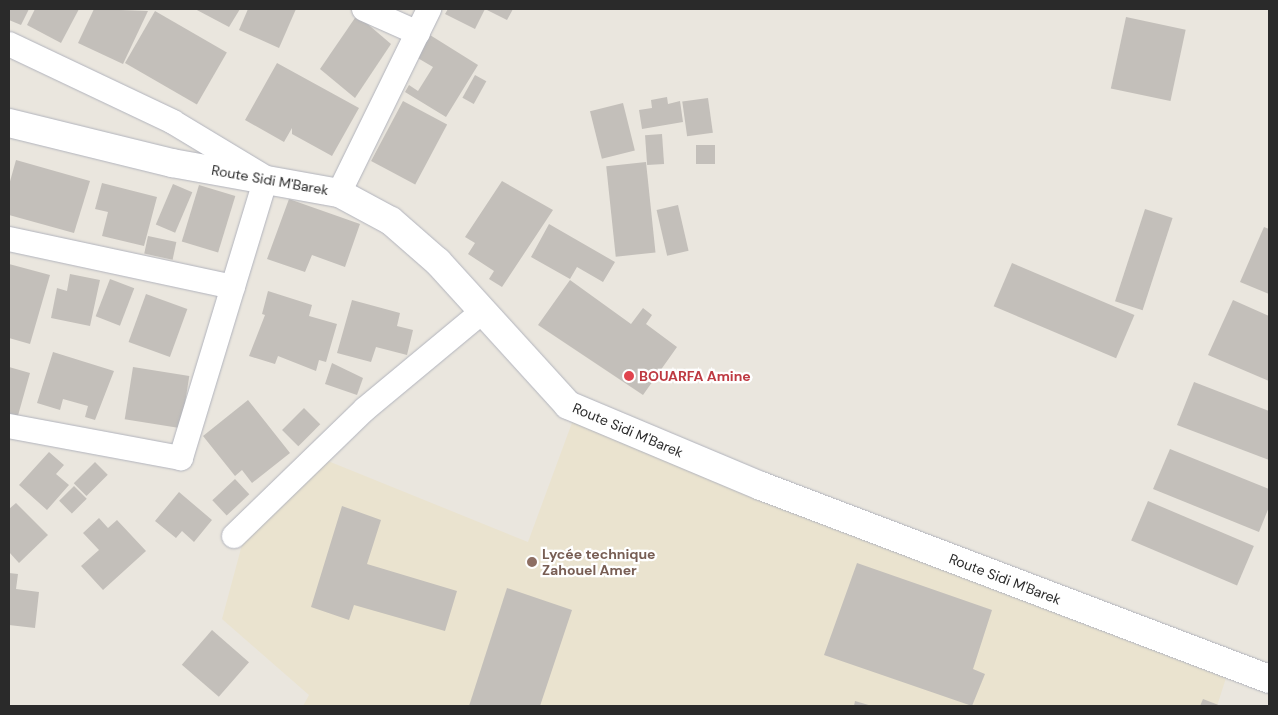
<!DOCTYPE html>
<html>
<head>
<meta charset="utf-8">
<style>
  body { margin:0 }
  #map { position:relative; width:1278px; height:715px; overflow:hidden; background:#eae6de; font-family:"DM Sans",sans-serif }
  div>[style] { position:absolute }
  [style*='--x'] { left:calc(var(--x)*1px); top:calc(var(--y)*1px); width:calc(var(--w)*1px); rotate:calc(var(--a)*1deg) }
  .education>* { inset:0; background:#eae3cf }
  .building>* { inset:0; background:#c3bfba; transform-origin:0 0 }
  .roads { filter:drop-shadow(0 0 1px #b1b3bc) drop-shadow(0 0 1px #b1b3bc) }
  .minor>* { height:24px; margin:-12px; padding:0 12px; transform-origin:12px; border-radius:12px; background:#fff }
  .secondary>* { height:28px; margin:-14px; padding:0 14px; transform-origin:14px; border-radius:14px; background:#fff }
  .dots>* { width:14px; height:14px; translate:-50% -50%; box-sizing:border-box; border:2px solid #fff; border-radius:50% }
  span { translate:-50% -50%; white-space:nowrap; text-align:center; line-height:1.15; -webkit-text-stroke:4.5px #fff; paint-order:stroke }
  .street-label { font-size:14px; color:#2a2a2a }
  .health-label { font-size:14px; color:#be3a42; font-weight:700 }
  .left { translate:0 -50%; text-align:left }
  .education-label { font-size:14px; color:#785e54; font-weight:700 }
  .frame { position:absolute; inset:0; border:10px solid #2a2a2a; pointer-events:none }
</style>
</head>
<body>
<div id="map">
  <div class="education">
    <div style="clip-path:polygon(573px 420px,838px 530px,1226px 678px,1217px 706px,303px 706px,309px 695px,222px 619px,243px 541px,328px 461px,528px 542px)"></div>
  </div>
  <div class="building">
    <div style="clip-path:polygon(9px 9px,29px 9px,21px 25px,9px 20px)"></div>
    <div style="clip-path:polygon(35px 9px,79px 9px,61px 43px,27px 25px)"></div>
    <div style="clip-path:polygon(94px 9px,148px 11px,123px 64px,78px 43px)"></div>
    <div style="clip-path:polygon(195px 9px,240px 9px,229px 27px)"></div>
    <div style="clip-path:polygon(248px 9px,296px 9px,279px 48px,239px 30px)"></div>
    <div style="clip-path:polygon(448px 9px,513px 9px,507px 20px,485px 9px,475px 29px,445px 14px)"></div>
    <div style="left:155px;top:11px;width:83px;height:60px;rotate:30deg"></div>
    <div style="clip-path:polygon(357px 15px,391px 44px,355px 98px,320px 69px)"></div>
    <div style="left:1126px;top:17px;width:61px;height:73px;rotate:12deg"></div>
    <div style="clip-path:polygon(430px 35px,478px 65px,446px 117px,405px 92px,409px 85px,418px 91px,433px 67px,416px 57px)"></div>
    <div style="clip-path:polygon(277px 63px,359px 108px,332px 156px,292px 134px,292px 128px,284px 142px,245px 120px)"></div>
    <div style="left:475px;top:75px;width:13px;height:26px;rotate:29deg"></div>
    <div style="clip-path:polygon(667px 97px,668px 104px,680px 101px,683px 122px,642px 129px,639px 110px,652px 108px,651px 100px)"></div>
    <div style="left:708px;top:98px;width:35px;height:26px;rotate:82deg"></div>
    <div style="left:403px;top:101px;width:50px;height:68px;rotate:28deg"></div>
    <div style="left:623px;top:103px;width:49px;height:34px;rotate:76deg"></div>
    <div style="left:662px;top:134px;width:30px;height:17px;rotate:86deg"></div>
    <div style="left:696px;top:145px;width:19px;height:19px"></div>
    <div style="clip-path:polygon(16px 160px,90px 181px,74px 233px,9px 215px,9px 185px)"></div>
    <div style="left:646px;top:162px;width:91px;height:40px;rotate:84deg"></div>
    <div style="clip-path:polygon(502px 181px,553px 210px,502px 287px,489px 279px,494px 271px,468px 254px,475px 243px,465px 237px)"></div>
    <div style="clip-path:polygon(102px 183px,157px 197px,144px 246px,102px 236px,108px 212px,95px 209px)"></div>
    <div style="left:173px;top:184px;width:21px;height:44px;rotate:23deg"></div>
    <div style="left:199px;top:185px;width:38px;height:59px;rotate:17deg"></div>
    <div style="clip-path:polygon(289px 199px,360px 224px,345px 267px,312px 255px,305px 272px,267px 259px)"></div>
    <div style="left:678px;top:205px;width:47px;height:22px;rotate:77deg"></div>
    <div style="left:1145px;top:209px;width:29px;height:97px;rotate:18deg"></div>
    <div style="clip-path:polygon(549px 224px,615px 262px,603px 282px,577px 267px,570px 279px,531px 257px)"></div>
    <div style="clip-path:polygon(1264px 227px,1269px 229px,1269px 294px,1240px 282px)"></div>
    <div style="left:148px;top:236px;width:29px;height:18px;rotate:12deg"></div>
    <div style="left:1012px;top:263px;width:133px;height:47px;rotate:23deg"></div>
    <div style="clip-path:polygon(9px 264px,50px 275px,30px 344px,9px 338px)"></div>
    <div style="clip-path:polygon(70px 274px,100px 280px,90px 326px,51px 318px,57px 288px,67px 291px)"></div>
    <div style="left:110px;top:279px;width:26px;height:40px;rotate:21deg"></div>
    <div style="clip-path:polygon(570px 280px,631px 324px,643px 308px,652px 315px,646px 324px,677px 347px,643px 395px,538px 325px)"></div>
    <div style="clip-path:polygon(268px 291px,312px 305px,309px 316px,337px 324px,326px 362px,319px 360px,316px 371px,278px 356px,275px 364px,249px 356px,265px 315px,262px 314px)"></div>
    <div style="left:146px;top:294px;width:44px;height:51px;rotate:20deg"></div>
    <div style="clip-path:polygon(352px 300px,400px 313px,397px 326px,413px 330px,407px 355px,376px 347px,371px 362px,337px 353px)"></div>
    <div style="clip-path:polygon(1233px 300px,1269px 316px,1269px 381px,1208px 355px)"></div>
    <div style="clip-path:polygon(53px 352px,114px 371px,95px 420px,85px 417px,88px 406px,63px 399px,60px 410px,37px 403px)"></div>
    <div style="clip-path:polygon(332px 363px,363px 378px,357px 395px,325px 384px)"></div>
    <div style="clip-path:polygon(9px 367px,30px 373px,17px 419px,9px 417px)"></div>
    <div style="left:133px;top:367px;width:57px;height:53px;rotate:9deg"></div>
    <div style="clip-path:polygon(1194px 382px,1269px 411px,1269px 460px,1177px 425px)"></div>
    <div style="clip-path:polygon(248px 400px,290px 453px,252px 483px,242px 470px,235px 476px,203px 436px)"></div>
    <div style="left:304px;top:408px;width:23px;height:31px;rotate:45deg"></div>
    <div style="clip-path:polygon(1170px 449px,1269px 489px,1269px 507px,1259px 532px,1153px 489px)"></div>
    <div style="clip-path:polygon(49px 452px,64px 465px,56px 474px,69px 485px,47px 510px,19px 485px)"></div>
    <div style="left:95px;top:462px;width:18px;height:30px;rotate:45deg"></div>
    <div style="left:235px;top:479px;width:21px;height:31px;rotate:47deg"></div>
    <div style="left:74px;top:486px;width:18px;height:21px;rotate:45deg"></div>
    <div style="clip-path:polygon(179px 492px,212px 520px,194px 542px,182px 531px,176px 538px,155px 521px)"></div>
    <div style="left:1148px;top:501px;width:115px;height:43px;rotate:23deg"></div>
    <div style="clip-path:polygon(16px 503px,48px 535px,19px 563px,9px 552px,9px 509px)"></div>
    <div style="clip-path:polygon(342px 506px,381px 520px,367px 564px,457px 591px,445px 631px,354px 605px,349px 620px,311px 607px)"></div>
    <div style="clip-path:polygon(99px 518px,108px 528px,117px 520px,146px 551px,103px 590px,81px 566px,99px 550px,83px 533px)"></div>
    <div style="clip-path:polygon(857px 563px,992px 610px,973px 669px,985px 674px,972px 706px,824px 655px)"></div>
    <div style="clip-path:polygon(9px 573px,18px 574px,16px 589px,39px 592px,35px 628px,9px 625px)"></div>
    <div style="clip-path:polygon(507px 588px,572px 610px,540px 706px,469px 706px)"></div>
    <div style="left:212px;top:630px;width:49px;height:46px;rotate:41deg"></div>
    <div style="clip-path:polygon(1203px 699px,1221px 706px,1200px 706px)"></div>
    <div style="clip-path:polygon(855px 701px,872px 706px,854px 706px)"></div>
  </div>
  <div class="roads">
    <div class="minor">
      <div style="--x:364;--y:9;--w:59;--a:24"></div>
      <div style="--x:9;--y:44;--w:182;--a:25.4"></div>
      <div style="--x:173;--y:122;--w:109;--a:31.1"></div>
      <div style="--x:266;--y:178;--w:293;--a:106.9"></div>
      <div style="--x:181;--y:458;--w:175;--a:-169.5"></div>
      <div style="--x:339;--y:193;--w:205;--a:-63.9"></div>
      <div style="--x:9;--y:239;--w:229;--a:12.1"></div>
      <div style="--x:234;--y:536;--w:182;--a:-44.1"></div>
      <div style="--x:365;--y:409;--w:152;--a:-39.7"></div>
    </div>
    <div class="secondary">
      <div style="--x:9;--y:123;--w:168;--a:13.8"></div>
      <div style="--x:172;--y:163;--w:170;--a:10.2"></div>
      <div style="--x:339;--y:193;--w:59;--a:28.3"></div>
      <div style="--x:391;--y:221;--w:62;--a:41.1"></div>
      <div style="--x:438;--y:262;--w:193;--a:47.7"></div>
      <div style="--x:568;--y:405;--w:209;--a:22.8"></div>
      <div style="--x:761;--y:486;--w:543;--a:20.8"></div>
    </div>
  </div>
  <div class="dots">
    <div style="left:629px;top:376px;background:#e0444e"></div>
    <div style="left:532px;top:562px;background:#8d6e63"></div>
  </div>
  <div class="street-label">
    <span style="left:270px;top:180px;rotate:10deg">Route Sidi M'Barek</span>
    <span style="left:628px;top:430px;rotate:23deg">Route Sidi M'Barek</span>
    <span style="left:1005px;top:579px;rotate:21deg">Route Sidi M'Barek</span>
  </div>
  <div class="health-label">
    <span class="left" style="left:639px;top:376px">BOUARFA Amine</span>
  </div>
  <div class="education-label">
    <span class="left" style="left:542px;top:562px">Lycée technique<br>Zahouel Amer</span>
  </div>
  <div class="frame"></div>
</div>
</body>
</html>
